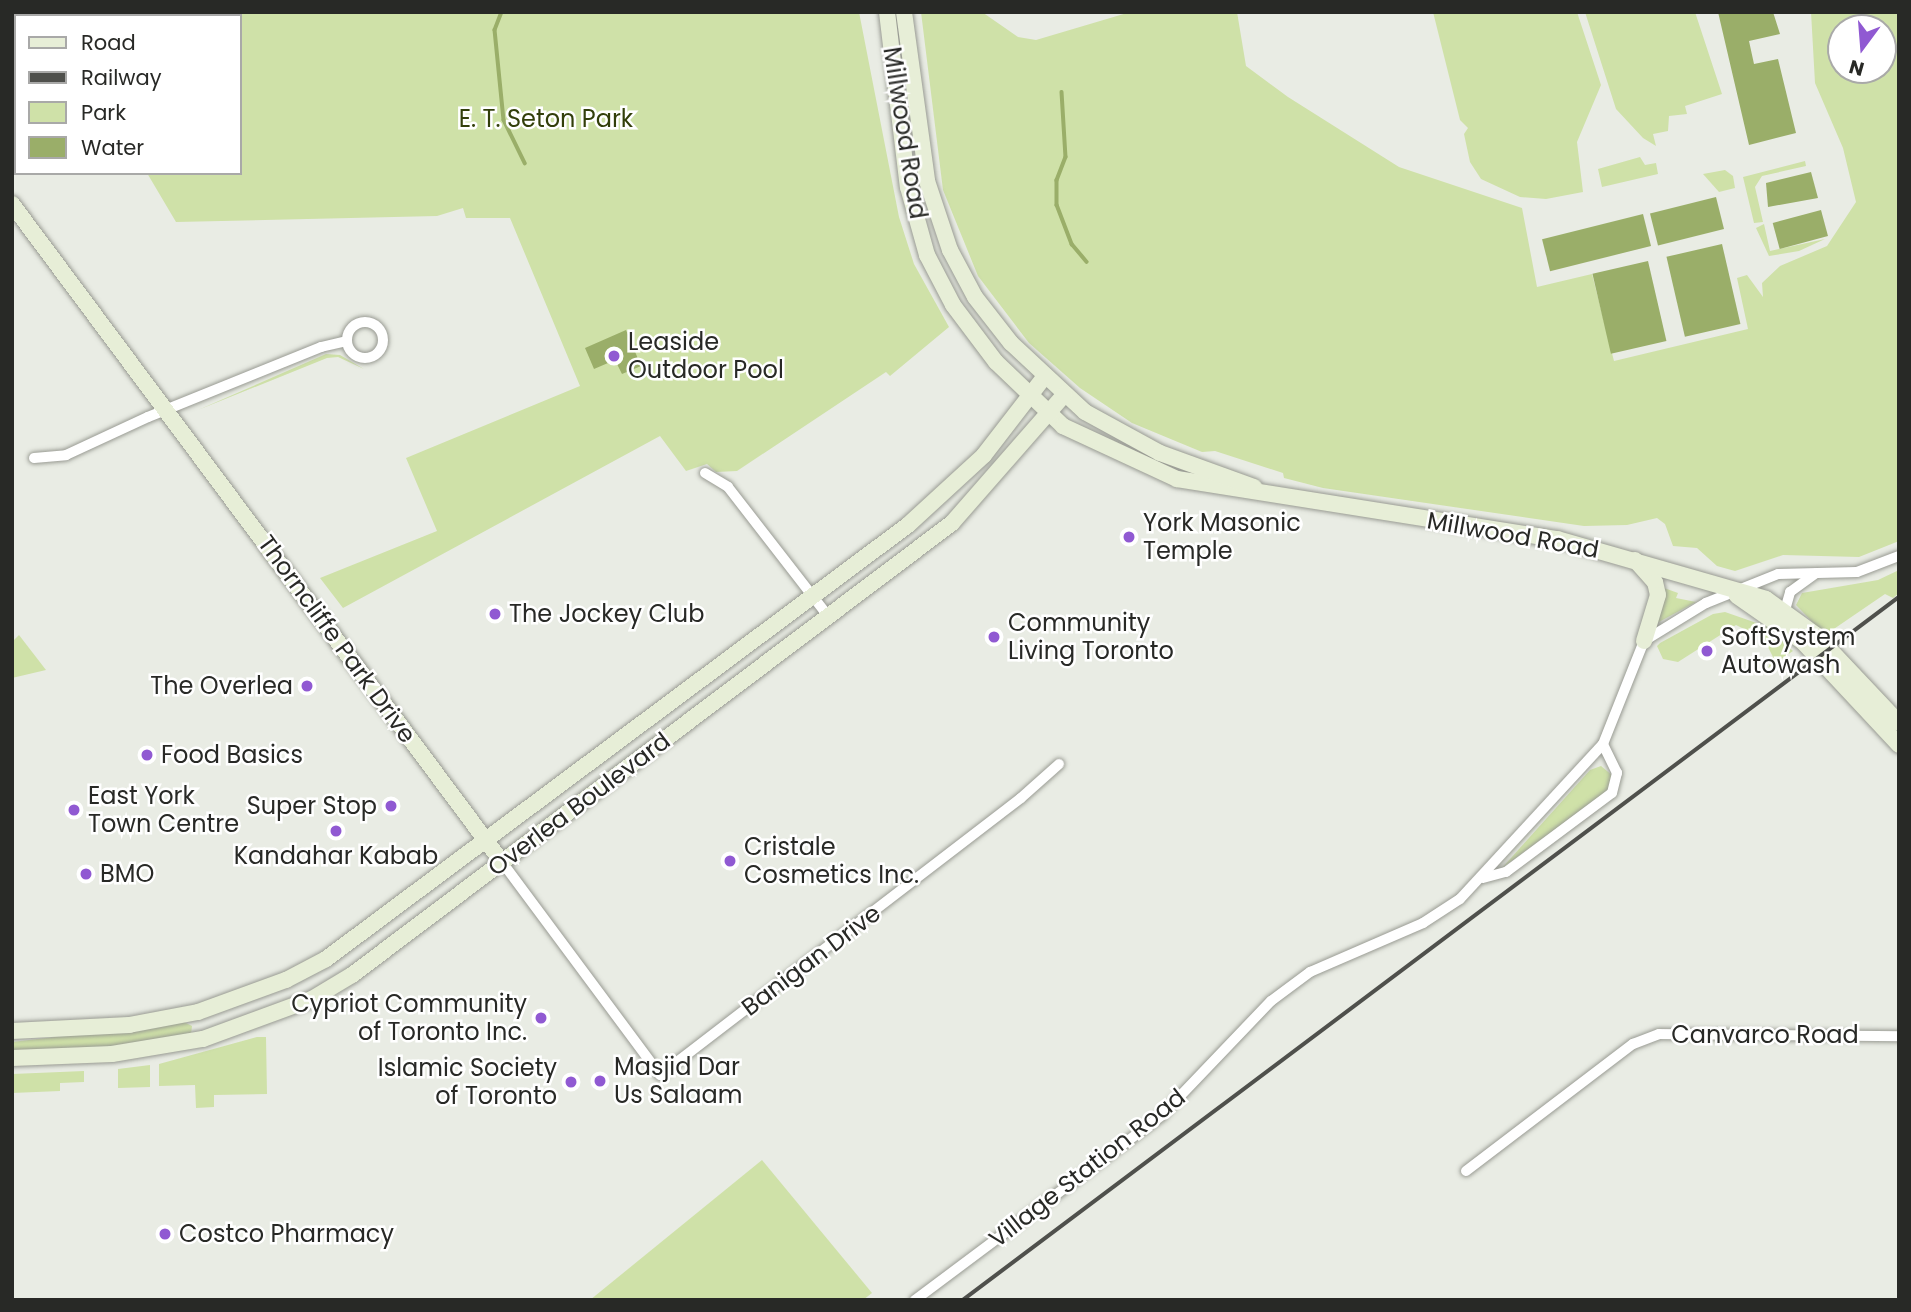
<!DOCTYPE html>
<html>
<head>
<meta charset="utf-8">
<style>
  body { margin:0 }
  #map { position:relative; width:1911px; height:1312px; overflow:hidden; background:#e9ece4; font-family:Poppins,sans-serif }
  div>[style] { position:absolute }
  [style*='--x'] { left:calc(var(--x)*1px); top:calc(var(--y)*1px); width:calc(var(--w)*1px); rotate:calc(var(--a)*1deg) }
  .green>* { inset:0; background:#cfe1a8 }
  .water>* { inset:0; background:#9aae69; transform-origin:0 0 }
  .stream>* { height:3.5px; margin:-1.75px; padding:0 1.75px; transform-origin:1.75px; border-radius:1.75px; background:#9aae69 }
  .roads { filter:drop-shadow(0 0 2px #999b93) drop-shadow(0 0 2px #999b93) }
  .street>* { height:10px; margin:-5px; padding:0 5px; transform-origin:5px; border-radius:5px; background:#fff }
  .street>.ring { margin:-5px; padding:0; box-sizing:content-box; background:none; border:10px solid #fff; border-radius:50% }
  .secondary>* { height:16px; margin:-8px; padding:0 8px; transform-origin:8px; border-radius:8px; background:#e7eed7 }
  .rail>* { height:3.5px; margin:-1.75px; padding:0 1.75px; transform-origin:1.75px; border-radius:1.75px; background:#4f504c }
  .dots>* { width:19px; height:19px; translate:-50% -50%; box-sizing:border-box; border:4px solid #fff; border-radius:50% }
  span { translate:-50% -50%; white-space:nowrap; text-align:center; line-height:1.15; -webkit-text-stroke:5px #fff; paint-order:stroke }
  .park-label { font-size:24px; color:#323f0a }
  .street-label { font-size:24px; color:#282926 }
  .poi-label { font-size:24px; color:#282926 }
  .left { translate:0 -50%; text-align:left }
  .right { translate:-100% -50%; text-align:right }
  .frame { position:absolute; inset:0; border:14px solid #282926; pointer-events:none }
  .legend { position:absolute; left:14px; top:14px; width:228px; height:161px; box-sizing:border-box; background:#fff; border:2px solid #a9a9a8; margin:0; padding:9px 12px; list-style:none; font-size:21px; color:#282926 }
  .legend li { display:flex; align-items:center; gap:14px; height:35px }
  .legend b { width:35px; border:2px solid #a9a9a8 }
  .north { position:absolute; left:1827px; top:14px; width:70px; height:70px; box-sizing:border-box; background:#fff; border:2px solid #a9a9a8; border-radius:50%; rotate:196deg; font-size:19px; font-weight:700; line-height:28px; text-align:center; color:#282926 }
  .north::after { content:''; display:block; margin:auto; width:24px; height:32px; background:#9059d2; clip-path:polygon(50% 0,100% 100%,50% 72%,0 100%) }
</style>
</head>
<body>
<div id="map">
  <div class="green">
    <div style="clip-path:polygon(141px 12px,859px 12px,899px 217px,914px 264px,949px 327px,890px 376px,886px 372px,737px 471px,716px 472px,707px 464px,686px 471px,660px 436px,343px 608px,320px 578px,437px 531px,406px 458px,580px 386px,510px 218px,466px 218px,463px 208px,437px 216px,176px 222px,147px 173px,240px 173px,240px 16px,141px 16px)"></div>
    <div style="clip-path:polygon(evenodd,921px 12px,982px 12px,1018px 37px,1036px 40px,1127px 13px,1237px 12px,1246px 66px,1288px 97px,1399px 167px,1522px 208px,1537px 287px,1592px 274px,1614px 361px,1748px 329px,1737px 278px,1747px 275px,1763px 297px,1762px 283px,1780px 266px,1827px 246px,1856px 202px,1843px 148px,1815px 83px,1811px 12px,1899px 12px,1899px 541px,1859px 557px,1783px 555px,1735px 571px,1717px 566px,1697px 548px,1673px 546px,1665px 524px,1657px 518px,1627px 525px,1584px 526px,1323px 488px,1284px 478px,1283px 473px,1215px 451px,1202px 452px,1132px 423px,1080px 388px,1029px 343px,978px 276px,943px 190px,921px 12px,1841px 28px,1883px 28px,1883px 70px,1841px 70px,1841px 28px)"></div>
    <div style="clip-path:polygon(1433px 12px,1577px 12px,1601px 85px,1577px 142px,1583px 192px,1546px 199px,1520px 197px,1481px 179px,1470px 162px,1464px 134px,1468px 128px,1460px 120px)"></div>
    <div style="clip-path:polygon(1585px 12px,1695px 12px,1722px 94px,1685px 106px,1687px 114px,1669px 116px,1668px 131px,1653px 134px,1656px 146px,1643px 138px,1616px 109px)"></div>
    <div style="clip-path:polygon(1640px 157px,1645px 165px,1656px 163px,1658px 174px,1602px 187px,1598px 169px)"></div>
    <div style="clip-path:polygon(1805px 161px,1806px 166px,1762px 176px,1755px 187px,1763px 222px,1754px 223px,1743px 177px)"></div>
    <div style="clip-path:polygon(1725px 170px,1733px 176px,1735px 188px,1719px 192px,1703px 174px)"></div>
    <div style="clip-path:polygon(1764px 224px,1770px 251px,1825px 239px,1799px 251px,1769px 256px,1756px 228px)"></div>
    <div style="clip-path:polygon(326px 354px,340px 355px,364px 369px,338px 357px,327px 358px,198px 410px)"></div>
    <div style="clip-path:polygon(1899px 570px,1899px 593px,1893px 598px,1885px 594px,1825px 635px,1796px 605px,1802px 593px,1878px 580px)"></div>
    <div style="clip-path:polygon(1664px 588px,1678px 593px,1676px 598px,1696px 602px,1657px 623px)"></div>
    <div style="clip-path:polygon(1725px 612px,1768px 627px,1793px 651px,1768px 668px,1773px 657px,1764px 639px,1736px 625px,1678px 662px,1663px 659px,1657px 646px,1660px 643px,1713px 614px)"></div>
    <div style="clip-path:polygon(19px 635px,46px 670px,12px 678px,12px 642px)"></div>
    <div style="clip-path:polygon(1601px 766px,1613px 776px,1610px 789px,1502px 868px,1590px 770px)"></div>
    <div style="clip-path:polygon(184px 1022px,192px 1026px,191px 1034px,140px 1046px,12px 1053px,12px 1042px)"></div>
    <div style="clip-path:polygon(257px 1037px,266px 1037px,267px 1094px,214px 1095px,214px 1107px,196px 1108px,195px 1085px,159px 1086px,159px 1064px)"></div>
    <div style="clip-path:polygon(150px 1065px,150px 1087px,118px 1088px,118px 1069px)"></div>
    <div style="clip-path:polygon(84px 1071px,84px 1082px,60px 1083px,60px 1091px,12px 1093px,12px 1074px)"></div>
    <div style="clip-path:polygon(762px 1160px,872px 1293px,863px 1300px,590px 1300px)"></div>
  </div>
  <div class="water">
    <div style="clip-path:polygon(1718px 12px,1773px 12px,1780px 34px,1749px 41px,1754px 64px,1778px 59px,1796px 133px,1749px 145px)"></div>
    <div style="clip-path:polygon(1811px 172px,1818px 198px,1768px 207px,1766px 183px)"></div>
    <div style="left:1716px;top:197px;width:33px;height:68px;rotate:76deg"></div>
    <div style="left:1821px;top:210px;width:27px;height:50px;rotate:75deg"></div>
    <div style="left:1643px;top:214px;width:33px;height:104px;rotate:76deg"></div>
    <div style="left:1722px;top:244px;width:82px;height:57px;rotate:77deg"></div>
    <div style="left:1648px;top:261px;width:82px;height:57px;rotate:77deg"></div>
    <div style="clip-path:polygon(626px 330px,641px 366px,622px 374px,615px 360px,594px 369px,585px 348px)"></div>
  </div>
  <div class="stream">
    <div style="--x:502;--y:12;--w:19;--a:111"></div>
    <div style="--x:495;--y:30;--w:90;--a:84.3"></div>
    <div style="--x:504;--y:120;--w:48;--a:64"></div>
    <div style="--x:1062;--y:92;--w:65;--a:86.5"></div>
    <div style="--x:1066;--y:157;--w:25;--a:111"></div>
    <div style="--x:1057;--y:180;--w:25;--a:90"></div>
    <div style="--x:1057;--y:205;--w:42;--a:69"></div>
    <div style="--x:1072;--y:244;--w:23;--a:50"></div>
  </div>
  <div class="roads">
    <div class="street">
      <div class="ring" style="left:347px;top:322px;width:26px;height:26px"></div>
      <div style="--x:34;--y:458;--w:32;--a:-5"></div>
      <div style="--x:66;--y:455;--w:90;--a:-24.9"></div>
      <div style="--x:148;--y:417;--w:187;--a:-22"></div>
      <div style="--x:321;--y:347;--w:26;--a:-13"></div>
      <div style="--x:705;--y:473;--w:27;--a:31"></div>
      <div style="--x:728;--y:487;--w:165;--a:52.2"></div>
      <div style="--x:1785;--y:610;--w:19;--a:-74"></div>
      <div style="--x:1790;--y:592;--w:32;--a:-36"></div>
      <div style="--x:502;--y:862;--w:265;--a:53.4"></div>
      <div style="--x:660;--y:1075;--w:455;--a:-37.5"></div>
      <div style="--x:1021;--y:798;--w:51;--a:-41.8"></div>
      <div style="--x:1483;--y:878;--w:24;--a:-15"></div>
      <div style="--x:1506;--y:872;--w:132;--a:-36.7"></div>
      <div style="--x:1612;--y:793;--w:21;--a:-76"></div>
      <div style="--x:1617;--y:773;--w:32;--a:-116"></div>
      <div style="--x:1466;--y:1171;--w:210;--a:-37.3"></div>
      <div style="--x:1633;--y:1044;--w:28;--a:-21"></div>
      <div style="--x:1659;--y:1034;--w:240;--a:0.5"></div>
      <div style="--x:915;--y:1300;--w:309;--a:-36.8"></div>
      <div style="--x:1162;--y:1115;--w:158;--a:-46.3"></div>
      <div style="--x:1271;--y:1001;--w:49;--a:-36.6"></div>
      <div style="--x:1310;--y:972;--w:123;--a:-23.4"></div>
      <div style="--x:1423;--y:923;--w:44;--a:-33"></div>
      <div style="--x:1460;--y:899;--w:211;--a:-47.3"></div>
      <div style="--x:1603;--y:744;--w:111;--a:-68.3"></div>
      <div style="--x:1644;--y:641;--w:73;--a:-31.5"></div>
      <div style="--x:1706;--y:603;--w:78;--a:-21.9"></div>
      <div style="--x:1778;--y:574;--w:79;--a:-1.5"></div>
      <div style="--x:1857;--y:572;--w:45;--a:-20.9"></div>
    </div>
    <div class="secondary">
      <div style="--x:887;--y:12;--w:176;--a:83.2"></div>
      <div style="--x:908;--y:187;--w:71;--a:74.4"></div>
      <div style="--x:927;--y:255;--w:56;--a:62.5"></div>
      <div style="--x:953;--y:305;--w:71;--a:53"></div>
      <div style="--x:996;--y:362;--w:93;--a:43.7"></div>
      <div style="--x:1063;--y:426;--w:126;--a:24.9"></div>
      <div style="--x:1177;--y:479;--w:385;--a:9"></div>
      <div style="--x:1557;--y:539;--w:217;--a:16"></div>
      <div style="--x:1766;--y:599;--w:62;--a:35.8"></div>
      <div style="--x:1816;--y:635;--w:121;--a:46.7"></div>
      <div style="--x:904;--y:12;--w:171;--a:82.2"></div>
      <div style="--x:927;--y:181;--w:73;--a:71.6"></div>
      <div style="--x:950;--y:250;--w:53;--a:62"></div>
      <div style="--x:975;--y:297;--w:58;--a:52"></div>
      <div style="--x:1011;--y:343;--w:101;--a:43"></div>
      <div style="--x:1085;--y:412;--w:85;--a:28.7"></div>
      <div style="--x:1160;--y:453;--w:100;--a:19.9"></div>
      <div style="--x:12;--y:204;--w:820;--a:53.33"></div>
      <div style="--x:1635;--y:560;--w:30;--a:48"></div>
      <div style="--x:1655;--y:582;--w:13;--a:77"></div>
      <div style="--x:1658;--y:595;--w:48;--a:106.9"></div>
      <div style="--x:1737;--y:596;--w:80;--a:34.9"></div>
      <div style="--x:1803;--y:642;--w:141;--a:47"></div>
      <div style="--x:12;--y:1031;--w:117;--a:-2.9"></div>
      <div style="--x:129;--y:1025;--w:70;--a:-10.7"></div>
      <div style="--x:198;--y:1012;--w:94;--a:-20"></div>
      <div style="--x:286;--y:980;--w:45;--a:-27.7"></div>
      <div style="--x:326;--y:959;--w:726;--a:-36.71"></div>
      <div style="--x:908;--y:525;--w:103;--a:-42.6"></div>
      <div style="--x:984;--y:455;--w:100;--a:-52.3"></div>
      <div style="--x:12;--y:1058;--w:100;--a:-2.3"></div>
      <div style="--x:112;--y:1054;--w:92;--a:-9.4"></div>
      <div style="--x:203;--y:1039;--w:116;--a:-20.2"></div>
      <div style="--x:312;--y:999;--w:47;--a:-31"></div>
      <div style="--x:352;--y:975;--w:751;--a:-36.99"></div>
      <div style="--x:952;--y:523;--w:171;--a:-48.8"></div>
    </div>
  </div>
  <div class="rail">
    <div style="--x:963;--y:1300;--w:1171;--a:-36.91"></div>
  </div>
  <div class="dots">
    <div style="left:614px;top:356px;background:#9059d2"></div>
    <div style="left:1129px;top:537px;background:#9059d2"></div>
    <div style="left:495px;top:614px;background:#9059d2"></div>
    <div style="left:994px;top:637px;background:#9059d2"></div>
    <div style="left:1707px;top:651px;background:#9059d2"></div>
    <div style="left:307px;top:686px;background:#9059d2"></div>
    <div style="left:147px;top:755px;background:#9059d2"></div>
    <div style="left:391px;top:806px;background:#9059d2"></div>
    <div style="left:74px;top:810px;background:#9059d2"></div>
    <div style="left:336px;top:831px;background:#9059d2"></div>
    <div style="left:730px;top:861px;background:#9059d2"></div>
    <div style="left:86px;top:874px;background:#9059d2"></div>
    <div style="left:541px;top:1018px;background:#9059d2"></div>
    <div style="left:600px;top:1081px;background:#9059d2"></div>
    <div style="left:571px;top:1082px;background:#9059d2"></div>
    <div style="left:165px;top:1234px;background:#9059d2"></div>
  </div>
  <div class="park-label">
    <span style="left:546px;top:119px">E. T. Seton Park</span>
  </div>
  <div class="street-label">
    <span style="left:905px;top:133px;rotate:81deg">Millwood Road</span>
    <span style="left:1513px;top:535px;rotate:10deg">Millwood Road</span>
    <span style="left:337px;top:639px;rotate:54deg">Thorncliffe Park Drive</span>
    <span style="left:579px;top:804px;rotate:-37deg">Overlea Boulevard</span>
    <span style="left:811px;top:960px;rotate:-37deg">Banigan Drive</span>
    <span style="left:1765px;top:1035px">Canvarco Road</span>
    <span style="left:1087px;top:1168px;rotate:-38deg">Village Station Road</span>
  </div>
  <div class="poi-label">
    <span class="left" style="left:628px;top:356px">Leaside<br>Outdoor Pool</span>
    <span class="left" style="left:1143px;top:537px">York Masonic<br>Temple</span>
    <span class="left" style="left:509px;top:614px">The Jockey Club</span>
    <span class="left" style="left:1008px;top:637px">Community<br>Living Toronto</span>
    <span class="left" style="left:1721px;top:651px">SoftSystem<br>Autowash</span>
    <span class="right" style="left:293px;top:686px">The Overlea</span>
    <span class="left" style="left:161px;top:755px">Food Basics</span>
    <span class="left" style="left:88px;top:810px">East York<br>Town Centre</span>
    <span class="right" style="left:377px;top:806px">Super Stop</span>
    <span class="left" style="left:744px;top:861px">Cristale<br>Cosmetics Inc.</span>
    <span style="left:336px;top:856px">Kandahar Kabab</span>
    <span class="left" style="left:100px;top:874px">BMO</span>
    <span class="right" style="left:527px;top:1018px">Cypriot Community<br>of Toronto Inc.</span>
    <span class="left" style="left:614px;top:1081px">Masjid Dar<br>Us Salaam</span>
    <span class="right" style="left:557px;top:1082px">Islamic Society<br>of Toronto</span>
    <span class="left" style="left:179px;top:1234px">Costco Pharmacy</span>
  </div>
  <div class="frame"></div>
  <ul class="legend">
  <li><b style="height:9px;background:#e7eed7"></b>Road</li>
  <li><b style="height:9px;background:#4f504c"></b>Railway</li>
  <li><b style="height:19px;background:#cfe1a8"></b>Park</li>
  <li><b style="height:19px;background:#9aae69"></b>Water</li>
  </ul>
  <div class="north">N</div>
</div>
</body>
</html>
